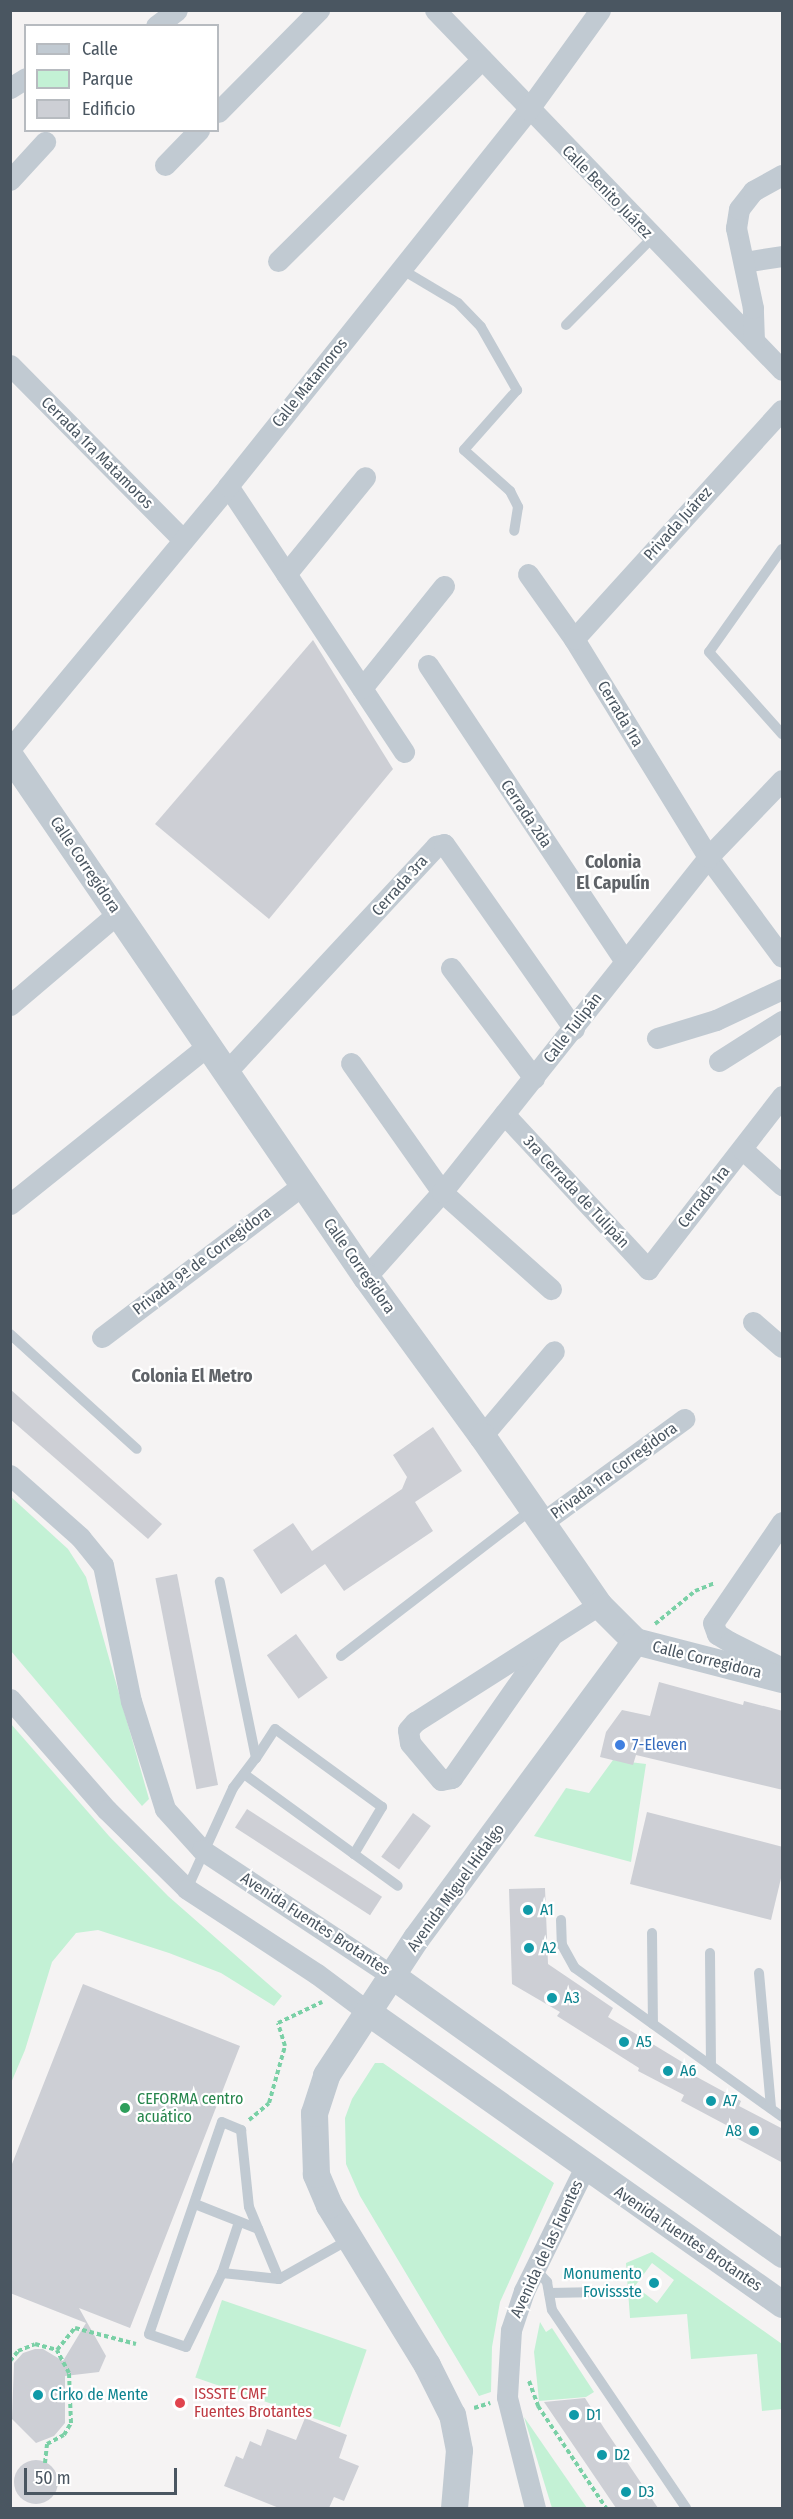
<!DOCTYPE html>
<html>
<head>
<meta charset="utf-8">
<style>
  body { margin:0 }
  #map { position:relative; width:793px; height:2519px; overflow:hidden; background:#f5f3f3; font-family:"Fira Sans Condensed",sans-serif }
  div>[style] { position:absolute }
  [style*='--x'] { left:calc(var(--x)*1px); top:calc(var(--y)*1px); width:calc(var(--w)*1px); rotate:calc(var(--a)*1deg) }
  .green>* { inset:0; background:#c3f1d5; transform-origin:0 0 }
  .building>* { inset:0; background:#cdcfd5; transform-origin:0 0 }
  .round { border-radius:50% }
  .path>* { height:4px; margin-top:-2px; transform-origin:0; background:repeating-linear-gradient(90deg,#7ad0a6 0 4.5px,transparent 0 7.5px) }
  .service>* { height:10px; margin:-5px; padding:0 5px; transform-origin:5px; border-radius:5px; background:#c1cad2 }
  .minor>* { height:21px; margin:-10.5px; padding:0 10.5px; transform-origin:10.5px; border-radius:10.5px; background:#c1cad2 }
  .tertiary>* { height:27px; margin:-13.5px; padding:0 13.5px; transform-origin:13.5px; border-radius:13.5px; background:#c1cad2 }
  .dots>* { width:16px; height:16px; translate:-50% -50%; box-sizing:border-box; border:3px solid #fff; border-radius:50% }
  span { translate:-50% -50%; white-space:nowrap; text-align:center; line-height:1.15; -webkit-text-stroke:4.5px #fff; paint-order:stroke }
  .street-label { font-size:16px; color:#4a5661 }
  .shop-label { font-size:16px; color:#366cbe }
  .left { translate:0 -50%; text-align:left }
  .culture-label { font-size:16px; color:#0d838f }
  .right { translate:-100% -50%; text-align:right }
  .leisure-label { font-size:16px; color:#27864d }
  .health-label { font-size:16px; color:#be3a42 }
  .neighbourhood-label { font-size:18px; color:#5f6368; font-weight:700 }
  .frame { position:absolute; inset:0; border:12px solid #4a5661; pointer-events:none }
  .legend { position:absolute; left:24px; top:24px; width:195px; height:108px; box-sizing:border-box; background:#fff; border:2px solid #b7bbc0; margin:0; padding:8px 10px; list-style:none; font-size:18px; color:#4a5661 }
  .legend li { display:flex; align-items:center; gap:12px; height:30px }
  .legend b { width:30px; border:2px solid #b7bbc0 }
  .scale { position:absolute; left:24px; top:2468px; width:153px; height:27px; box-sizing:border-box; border:3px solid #4a5661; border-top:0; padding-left:8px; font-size:18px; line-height:21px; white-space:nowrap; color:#4a5661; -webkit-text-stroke:4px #fff; paint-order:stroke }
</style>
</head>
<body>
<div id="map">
  <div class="green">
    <div style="clip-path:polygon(10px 1496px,68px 1549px,86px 1577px,149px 1799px,142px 1806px,11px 1651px)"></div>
    <div style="clip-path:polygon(11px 1724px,109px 1836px,168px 1896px,282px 1996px,274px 2006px,221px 1973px,169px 1953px,98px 1930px,76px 1933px,52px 1962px,25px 2050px,11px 2083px)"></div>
    <div style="clip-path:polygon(613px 1760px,646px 1764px,631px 1862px,534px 1836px,566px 1788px,589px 1793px)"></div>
    <div style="clip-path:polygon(375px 2063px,383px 2063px,554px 2183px,500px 2302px,492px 2347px,491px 2392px,479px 2396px,360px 2196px,346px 2164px,345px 2118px,352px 2099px)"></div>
    <div style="clip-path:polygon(evenodd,652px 2252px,782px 2344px,782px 2409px,762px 2411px,757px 2354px,691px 2359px,687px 2314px,630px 2318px,626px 2263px,652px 2252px,652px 2263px,674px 2280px,657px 2303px,635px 2286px,652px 2263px)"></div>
    <div style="left:222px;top:2300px;width:153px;height:82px;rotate:19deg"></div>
    <div style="clip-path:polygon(540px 2322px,546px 2332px,552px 2328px,594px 2392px,586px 2397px,539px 2401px,534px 2352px)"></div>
    <div style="clip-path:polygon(524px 2417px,587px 2508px,552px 2508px)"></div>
  </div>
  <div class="building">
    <div style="clip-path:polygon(313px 640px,393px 769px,269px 919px,155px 824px)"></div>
    <div style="clip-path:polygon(10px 1389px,162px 1524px,148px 1539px,10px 1419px)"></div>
    <div style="clip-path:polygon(433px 1427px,462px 1471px,415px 1502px,433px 1531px,344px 1591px,325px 1564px,281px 1594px,253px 1550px,293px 1523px,312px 1551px,364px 1515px,402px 1489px,407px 1477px,393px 1455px)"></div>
    <div style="left:177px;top:1574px;width:215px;height:22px;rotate:79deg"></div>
    <div style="left:296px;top:1634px;width:54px;height:36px;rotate:54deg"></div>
    <div style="clip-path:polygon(659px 1682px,743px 1705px,744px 1701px,783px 1711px,783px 1790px,636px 1755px,633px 1765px,600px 1757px,606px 1732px,622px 1710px,650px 1716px)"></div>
    <div style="left:247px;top:1809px;width:161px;height:22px;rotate:33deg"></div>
    <div style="clip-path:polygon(647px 1812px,783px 1847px,783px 1870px,771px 1920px,630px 1884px)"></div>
    <div style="left:413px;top:1813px;width:22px;height:54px;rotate:36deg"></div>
    <div style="clip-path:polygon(545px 1888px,548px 1964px,613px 2008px,608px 2017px,697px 2071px,695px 2076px,741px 2101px,739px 2106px,783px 2129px,783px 2163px,725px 2132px,728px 2126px,681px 2101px,684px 2095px,638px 2071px,639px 2068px,557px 2016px,560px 2012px,512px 1984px,509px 1889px)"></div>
    <div style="clip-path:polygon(83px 1984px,240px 2046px,130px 2328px,79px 2308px,106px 2356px,99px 2372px,65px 2376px,65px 2423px,54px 2436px,36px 2443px,12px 2419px,14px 2363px,23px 2353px,35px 2349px,43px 2349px,63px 2361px,86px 2323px,10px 2293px,10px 2169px)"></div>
    <div style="clip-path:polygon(585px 2398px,604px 2428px,658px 2508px,616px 2508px,544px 2402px)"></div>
    <div style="clip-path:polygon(305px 2418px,347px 2435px,339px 2458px,359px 2466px,344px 2501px,334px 2497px,329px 2508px,279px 2508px,224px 2486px,236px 2456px,243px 2459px,250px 2441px,261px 2446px,267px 2429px,296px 2440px)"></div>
    <div class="round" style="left:14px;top:2460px;width:44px;height:44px"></div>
  </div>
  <div class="path">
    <div style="--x:655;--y:1624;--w:52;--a:-39.5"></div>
    <div style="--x:695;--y:1591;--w:22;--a:-22"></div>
    <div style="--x:249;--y:2120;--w:26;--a:-40"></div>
    <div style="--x:269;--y:2103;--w:59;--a:-74.3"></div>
    <div style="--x:285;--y:2046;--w:24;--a:-107"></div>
    <div style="--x:278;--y:2023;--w:49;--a:-25.5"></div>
    <div style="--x:10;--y:2361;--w:13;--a:-51"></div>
    <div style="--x:18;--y:2351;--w:18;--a:-22"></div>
    <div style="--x:35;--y:2344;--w:23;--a:15"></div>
    <div style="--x:529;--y:2381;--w:27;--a:70"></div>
    <div style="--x:538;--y:2406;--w:123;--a:56.3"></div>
    <div style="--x:474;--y:2408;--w:17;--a:-17"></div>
    <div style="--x:45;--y:2463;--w:19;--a:-84"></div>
    <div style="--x:47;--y:2444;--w:19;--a:-28"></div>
    <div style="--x:64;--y:2435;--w:14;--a:-60"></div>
    <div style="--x:71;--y:2423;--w:50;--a:-92.3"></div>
    <div style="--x:69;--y:2373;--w:26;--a:-118"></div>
    <div style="--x:57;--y:2350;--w:28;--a:-51"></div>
    <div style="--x:75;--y:2328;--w:63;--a:14.7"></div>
  </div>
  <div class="service">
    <div style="--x:401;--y:269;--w:66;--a:30.8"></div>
    <div style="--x:458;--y:303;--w:33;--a:46"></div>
    <div style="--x:481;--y:327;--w:73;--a:60.3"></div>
    <div style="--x:517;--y:390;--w:80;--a:131.5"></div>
    <div style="--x:464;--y:450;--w:62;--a:41.7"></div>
    <div style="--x:510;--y:491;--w:18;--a:63"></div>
    <div style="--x:518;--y:507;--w:24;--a:99"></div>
    <div style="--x:566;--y:325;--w:122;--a:-45.3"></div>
    <div style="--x:782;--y:549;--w:126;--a:125.3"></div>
    <div style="--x:709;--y:652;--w:110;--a:48.3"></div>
    <div style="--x:10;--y:1334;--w:171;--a:42.2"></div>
    <div style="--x:341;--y:1656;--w:243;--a:-37.5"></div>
    <div style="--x:244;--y:1774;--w:136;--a:36"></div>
    <div style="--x:354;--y:1854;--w:55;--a:-59.2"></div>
    <div style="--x:382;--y:1807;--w:132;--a:-143.9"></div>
    <div style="--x:275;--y:1729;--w:35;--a:123"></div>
    <div style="--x:354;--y:1854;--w:54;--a:36"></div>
    <div style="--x:187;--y:1889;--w:111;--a:-65.5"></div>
    <div style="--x:233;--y:1788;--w:38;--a:-53"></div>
    <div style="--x:256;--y:1758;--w:180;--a:-101.6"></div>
    <div style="--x:561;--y:1920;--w:25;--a:88"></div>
    <div style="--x:562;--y:1945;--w:26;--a:61"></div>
    <div style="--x:575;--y:1968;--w:255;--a:35.7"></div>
    <div style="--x:652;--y:1933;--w:91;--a:89.4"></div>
    <div style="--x:710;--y:1953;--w:113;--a:89.5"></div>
    <div style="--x:759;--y:1973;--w:136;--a:84.9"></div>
    <div style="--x:195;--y:2204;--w:68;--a:21.6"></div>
    <div style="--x:239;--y:2222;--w:54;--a:108.4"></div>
    <div style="--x:222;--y:2273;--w:82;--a:115.9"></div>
    <div style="--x:186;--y:2347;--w:39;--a:-161"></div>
    <div style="--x:149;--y:2334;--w:224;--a:-71"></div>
    <div style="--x:222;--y:2122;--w:21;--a:23"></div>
    <div style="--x:241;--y:2130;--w:77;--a:84.1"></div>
    <div style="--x:249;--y:2207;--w:78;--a:67.4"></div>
    <div style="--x:535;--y:2269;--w:18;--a:47"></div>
    <div style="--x:547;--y:2282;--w:28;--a:80"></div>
    <div style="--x:552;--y:2310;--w:239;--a:55.9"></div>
    <div style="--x:222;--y:2273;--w:57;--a:6"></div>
    <div style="--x:279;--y:2279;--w:81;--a:-29.4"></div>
    <div style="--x:549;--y:2293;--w:39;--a:-1"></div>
  </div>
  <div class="minor">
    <div style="--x:435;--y:10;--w:500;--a:46.05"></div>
    <div style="--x:156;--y:26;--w:26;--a:-37"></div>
    <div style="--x:10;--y:88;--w:19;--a:-32"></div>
    <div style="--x:218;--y:112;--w:144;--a:-45.3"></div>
    <div style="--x:165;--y:165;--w:49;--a:-45.8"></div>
    <div style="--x:10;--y:180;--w:52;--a:-47.4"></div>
    <div style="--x:278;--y:261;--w:287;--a:-44.7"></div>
    <div style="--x:744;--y:262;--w:38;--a:-9"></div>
    <div style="--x:754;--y:341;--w:33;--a:-92"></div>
    <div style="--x:753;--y:308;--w:82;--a:-102"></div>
    <div style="--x:736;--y:228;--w:19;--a:-81"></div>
    <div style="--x:739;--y:209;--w:23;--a:-52"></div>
    <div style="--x:753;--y:191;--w:33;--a:-29"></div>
    <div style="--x:10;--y:365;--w:246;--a:45.3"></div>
    <div style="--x:228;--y:486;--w:319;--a:56.5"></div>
    <div style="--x:286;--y:574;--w:125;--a:-50.8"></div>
    <div style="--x:528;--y:574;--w:80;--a:54.7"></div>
    <div style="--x:574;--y:639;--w:256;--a:58.4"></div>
    <div style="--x:708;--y:857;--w:124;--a:53.5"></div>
    <div style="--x:574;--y:639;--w:309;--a:-47.8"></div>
    <div style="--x:428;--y:665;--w:356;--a:56.4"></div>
    <div style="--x:362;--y:688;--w:131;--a:-51.2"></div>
    <div style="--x:10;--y:749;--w:342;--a:-50.3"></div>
    <div style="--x:228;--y:486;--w:481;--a:-51.4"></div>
    <div style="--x:528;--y:110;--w:123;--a:-54.2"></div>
    <div style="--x:451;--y:968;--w:138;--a:53"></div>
    <div style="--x:10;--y:1005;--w:142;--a:-40.4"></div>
    <div style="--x:657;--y:1038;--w:62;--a:-17"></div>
    <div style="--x:716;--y:1020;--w:73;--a:-25.2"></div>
    <div style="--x:719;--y:1061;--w:75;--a:-32.4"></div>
    <div style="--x:351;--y:1063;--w:158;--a:54.8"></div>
    <div style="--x:442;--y:1192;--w:146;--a:41.7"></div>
    <div style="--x:228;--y:1070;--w:306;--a:-47.1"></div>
    <div style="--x:436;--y:846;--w:8;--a:-14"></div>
    <div style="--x:444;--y:844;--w:226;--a:54.9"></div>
    <div style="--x:504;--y:1114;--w:212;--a:47.1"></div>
    <div style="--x:648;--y:1269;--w:219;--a:-52.2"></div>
    <div style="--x:742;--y:1149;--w:54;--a:42"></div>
    <div style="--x:10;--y:1204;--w:256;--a:-38.7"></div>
    <div style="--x:366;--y:1277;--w:114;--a:-48.2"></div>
    <div style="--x:442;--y:1192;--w:428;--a:-51.5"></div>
    <div style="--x:708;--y:857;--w:107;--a:-46.1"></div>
    <div style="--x:753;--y:1322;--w:38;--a:41"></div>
    <div style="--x:102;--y:1337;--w:252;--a:-37.1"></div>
    <div style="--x:482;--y:1436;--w:111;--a:-49.7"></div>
    <div style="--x:10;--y:1475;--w:94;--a:41.5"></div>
    <div style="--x:80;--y:1537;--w:36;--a:51"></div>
    <div style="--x:103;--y:1565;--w:139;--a:78.4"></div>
    <div style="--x:131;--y:1701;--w:113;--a:72.5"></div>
    <div style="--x:165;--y:1809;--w:55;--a:47.9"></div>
    <div style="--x:202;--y:1850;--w:230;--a:33.5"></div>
    <div style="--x:543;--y:1522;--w:175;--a:-36.1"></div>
    <div style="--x:782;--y:1522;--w:122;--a:124.3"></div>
    <div style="--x:713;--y:1623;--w:12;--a:70"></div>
    <div style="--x:717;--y:1634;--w:15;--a:32"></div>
    <div style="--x:730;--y:1642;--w:58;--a:26.6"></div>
    <div style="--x:550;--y:1638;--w:171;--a:125"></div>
    <div style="--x:452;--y:1778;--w:11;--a:170"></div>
    <div style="--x:441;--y:1780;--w:48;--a:-130"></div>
    <div style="--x:410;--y:1743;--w:13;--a:-99"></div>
    <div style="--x:408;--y:1730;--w:11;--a:-49"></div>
    <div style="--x:415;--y:1722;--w:218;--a:-32.5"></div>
    <div style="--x:10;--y:1699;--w:147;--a:48.9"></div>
    <div style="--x:107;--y:1810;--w:112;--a:44.6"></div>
    <div style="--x:187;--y:1889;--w:155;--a:33.2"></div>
    <div style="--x:317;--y:1974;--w:64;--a:36.7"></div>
    <div style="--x:535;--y:2508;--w:114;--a:-104.2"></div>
    <div style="--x:507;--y:2397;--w:67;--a:-86.6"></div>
    <div style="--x:511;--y:2330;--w:41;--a:-71.6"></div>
    <div style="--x:524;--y:2291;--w:138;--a:-63.8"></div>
  </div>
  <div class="tertiary">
    <div style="--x:10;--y:756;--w:631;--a:55.66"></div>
    <div style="--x:366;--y:1277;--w:197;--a:53.9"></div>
    <div style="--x:482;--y:1436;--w:206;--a:55.3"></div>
    <div style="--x:599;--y:1605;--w:51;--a:45"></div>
    <div style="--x:635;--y:1641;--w:152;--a:14.5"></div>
    <div style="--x:394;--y:1977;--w:477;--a:35.5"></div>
    <div style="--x:368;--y:2012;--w:507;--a:35.2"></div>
    <div style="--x:454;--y:2508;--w:58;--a:-85.1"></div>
    <div style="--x:459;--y:2450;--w:36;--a:-101"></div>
    <div style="--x:452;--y:2415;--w:56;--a:-116.6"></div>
    <div style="--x:427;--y:2365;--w:188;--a:-121.5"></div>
    <div style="--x:329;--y:2205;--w:34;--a:-113"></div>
    <div style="--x:316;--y:2174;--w:61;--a:-91.9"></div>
    <div style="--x:314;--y:2113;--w:40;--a:-72"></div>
    <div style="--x:326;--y:2075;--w:164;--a:-56.7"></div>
    <div style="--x:416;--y:1938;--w:369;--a:-53.6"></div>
  </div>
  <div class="dots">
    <div style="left:620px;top:1745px;background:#3f7fe0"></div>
    <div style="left:528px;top:1910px;background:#0f9aa8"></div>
    <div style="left:529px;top:1948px;background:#0f9aa8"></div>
    <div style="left:552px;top:1998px;background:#0f9aa8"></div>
    <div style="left:624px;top:2042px;background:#0f9aa8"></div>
    <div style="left:668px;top:2071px;background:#0f9aa8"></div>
    <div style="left:711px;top:2101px;background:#0f9aa8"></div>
    <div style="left:125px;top:2108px;background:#2e9e5b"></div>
    <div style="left:754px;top:2131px;background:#0f9aa8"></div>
    <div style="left:654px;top:2283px;background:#0f9aa8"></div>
    <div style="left:38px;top:2395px;background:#0f9aa8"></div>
    <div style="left:180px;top:2403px;background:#e0444e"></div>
    <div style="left:574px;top:2415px;background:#0f9aa8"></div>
    <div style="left:602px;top:2455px;background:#0f9aa8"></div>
    <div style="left:626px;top:2492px;background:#0f9aa8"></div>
  </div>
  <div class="street-label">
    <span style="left:607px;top:192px;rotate:46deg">Calle Benito Juárez</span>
    <span style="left:310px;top:383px;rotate:-51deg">Calle Matamoros</span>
    <span style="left:97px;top:453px;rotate:45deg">Cerrada 1ra Matamoros</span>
    <span style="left:678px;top:524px;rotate:-48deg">Privada Juárez</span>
    <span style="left:620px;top:714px;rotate:59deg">Cerrada 1ra</span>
    <span style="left:526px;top:814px;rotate:56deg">Cerrada 2da</span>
    <span style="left:85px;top:865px;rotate:56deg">Calle Corregidora</span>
    <span style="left:400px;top:886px;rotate:-48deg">Cerrada 3ra</span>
    <span style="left:573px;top:1028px;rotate:-52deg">Calle Tulipán</span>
    <span style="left:576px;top:1192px;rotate:47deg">3ra Cerrada de Tulipán</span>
    <span style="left:704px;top:1197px;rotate:-52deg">Cerrada 1ra</span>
    <span style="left:202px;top:1261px;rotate:-37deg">Privada 9ª de Corregidora</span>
    <span style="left:359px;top:1266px;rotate:55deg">Calle Corregidora</span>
    <span style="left:614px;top:1471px;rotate:-36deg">Privada 1ra Corregidora</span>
    <span style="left:707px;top:1660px;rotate:14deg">Calle Corregidora</span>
    <span style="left:456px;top:1888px;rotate:-54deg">Avenida Miguel Hidalgo</span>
    <span style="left:315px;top:1924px;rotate:33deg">Avenida Fuentes Brotantes</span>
    <span style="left:688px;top:2239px;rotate:34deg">Avenida Fuentes Brotantes</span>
    <span style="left:547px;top:2249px;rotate:-65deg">Avenida de las Fuentes</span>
  </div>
  <div class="shop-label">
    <span class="left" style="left:632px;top:1745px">7-Eleven</span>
  </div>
  <div class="culture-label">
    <span class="left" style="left:540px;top:1910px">A1</span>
    <span class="left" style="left:541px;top:1948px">A2</span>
    <span class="left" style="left:564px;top:1998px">A3</span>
    <span class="left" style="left:636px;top:2042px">A5</span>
    <span class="left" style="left:680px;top:2071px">A6</span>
    <span class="left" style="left:723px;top:2101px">A7</span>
    <span class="right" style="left:742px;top:2131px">A8</span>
    <span class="right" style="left:642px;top:2283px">Monumento<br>Fovissste</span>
    <span class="left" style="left:50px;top:2395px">Cirko de Mente</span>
    <span class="left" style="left:586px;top:2415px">D1</span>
    <span class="left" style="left:614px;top:2455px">D2</span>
    <span class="left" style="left:638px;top:2492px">D3</span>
  </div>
  <div class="leisure-label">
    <span class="left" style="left:137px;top:2108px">CEFORMA centro<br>acuático</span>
  </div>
  <div class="health-label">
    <span class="left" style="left:194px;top:2403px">ISSSTE CMF<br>Fuentes Brotantes</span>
  </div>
  <div class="neighbourhood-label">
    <span style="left:613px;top:873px">Colonia<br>El Capulín</span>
    <span style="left:192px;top:1376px">Colonia El Metro</span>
  </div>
  <div class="frame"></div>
  <ul class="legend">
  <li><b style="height:8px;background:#c1cad2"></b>Calle</li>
  <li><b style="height:16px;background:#c3f1d5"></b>Parque</li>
  <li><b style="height:16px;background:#cdcfd5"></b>Edificio</li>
  </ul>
  <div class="scale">50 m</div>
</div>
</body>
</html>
